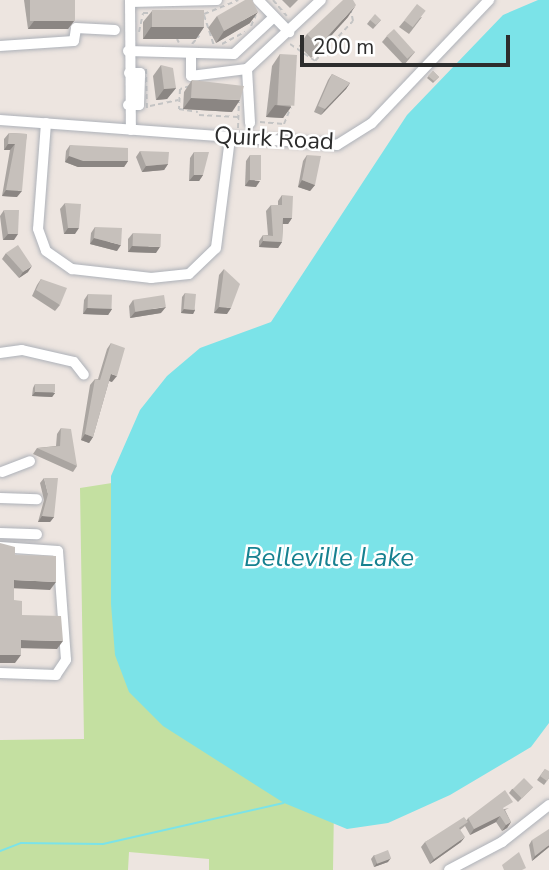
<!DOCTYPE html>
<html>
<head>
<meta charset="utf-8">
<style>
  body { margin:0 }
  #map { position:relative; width:549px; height:870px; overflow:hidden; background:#ede5e0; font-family:"Nunito Sans",sans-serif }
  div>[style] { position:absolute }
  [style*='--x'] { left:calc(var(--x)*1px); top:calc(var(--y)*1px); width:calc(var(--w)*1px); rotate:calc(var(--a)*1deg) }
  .green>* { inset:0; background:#c4e0a1 }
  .water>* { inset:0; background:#7be3e8 }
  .stream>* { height:2px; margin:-1px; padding:0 1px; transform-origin:1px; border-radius:1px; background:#7be3e8 }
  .path>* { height:2px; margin-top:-1px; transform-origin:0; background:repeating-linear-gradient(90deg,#c4c4c4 0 5px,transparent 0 8.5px) }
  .roads { filter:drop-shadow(0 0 2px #adb1b8) drop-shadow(0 0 2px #adb1b8) }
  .minor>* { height:10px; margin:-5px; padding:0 5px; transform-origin:5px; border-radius:5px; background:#fff }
  .wall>* { inset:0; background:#aaa5a1 }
  .shaded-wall>* { inset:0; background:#8b8683 }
  .building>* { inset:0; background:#c6c0bb; transform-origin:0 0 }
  span { translate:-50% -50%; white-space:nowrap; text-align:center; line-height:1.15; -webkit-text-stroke:5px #fff; paint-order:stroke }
  .street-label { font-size:24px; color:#2d2d2d }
  .water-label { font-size:26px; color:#168190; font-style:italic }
  .scale { position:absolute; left:300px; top:35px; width:210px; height:32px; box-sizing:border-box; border:4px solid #2d2d2d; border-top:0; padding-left:9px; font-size:21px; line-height:24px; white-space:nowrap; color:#2d2d2d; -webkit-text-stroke:5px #fff; paint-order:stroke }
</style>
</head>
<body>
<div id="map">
  <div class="green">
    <div style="clip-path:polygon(150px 477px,334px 806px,333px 870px,209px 870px,209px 859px,129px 852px,128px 870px,0 870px,0 740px,84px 739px,80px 488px)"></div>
  </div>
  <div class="water">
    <div style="clip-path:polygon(538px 0,549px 0,549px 723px,531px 747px,450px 795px,388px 823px,347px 829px,284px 803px,163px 726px,129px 692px,115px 655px,111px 604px,111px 476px,140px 410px,167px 376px,200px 348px,271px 322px,407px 115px,503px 15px)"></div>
  </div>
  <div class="stream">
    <div style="--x:0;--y:851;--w:22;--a:-21"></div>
    <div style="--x:21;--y:843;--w:82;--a:0.7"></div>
    <div style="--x:103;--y:844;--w:185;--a:-12.8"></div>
  </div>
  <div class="path">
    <div style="--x:273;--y:0;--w:21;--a:49"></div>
    <div style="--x:204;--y:14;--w:37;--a:-22"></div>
    <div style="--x:204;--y:15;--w:32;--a:72"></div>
    <div style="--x:251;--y:26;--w:12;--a:-66"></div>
    <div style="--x:139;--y:32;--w:19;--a:-78"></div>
    <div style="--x:143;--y:13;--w:6;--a:0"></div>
    <div style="--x:177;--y:39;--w:4;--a:63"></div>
    <div style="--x:192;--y:44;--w:11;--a:-49"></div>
    <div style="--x:222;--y:44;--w:26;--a:-28"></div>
    <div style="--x:290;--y:44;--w:30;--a:34"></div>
    <div style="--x:315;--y:61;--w:55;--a:-46.5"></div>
    <div style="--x:353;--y:21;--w:10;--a:-101"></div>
    <div style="--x:146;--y:69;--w:41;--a:88.6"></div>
    <div style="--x:190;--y:86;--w:10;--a:163"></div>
    <div style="--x:180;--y:89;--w:20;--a:93"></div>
    <div style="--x:179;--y:109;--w:19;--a:9"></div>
    <div style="--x:150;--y:106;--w:29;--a:-12"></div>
    <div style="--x:199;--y:115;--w:39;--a:3"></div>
    <div style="--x:260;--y:122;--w:24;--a:5"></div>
    <div style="--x:284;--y:124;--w:18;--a:-68"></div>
    <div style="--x:238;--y:128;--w:26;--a:-88"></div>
  </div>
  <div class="roads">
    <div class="minor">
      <div style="--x:130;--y:0;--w:130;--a:89.6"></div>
      <div style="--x:258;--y:0;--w:45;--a:45.9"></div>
      <div style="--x:130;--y:2;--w:87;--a:-1.3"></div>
      <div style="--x:0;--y:46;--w:74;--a:-3.9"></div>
      <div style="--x:74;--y:41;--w:13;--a:-81"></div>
      <div style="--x:76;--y:28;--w:39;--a:3"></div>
      <div style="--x:128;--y:51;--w:106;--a:1.6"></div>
      <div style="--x:234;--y:54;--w:54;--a:-42.8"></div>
      <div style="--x:191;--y:55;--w:21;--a:90"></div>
      <div style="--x:191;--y:76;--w:56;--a:-7.1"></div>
      <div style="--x:247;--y:69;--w:101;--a:-43"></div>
      <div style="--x:247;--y:69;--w:54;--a:86.8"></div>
      <div style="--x:128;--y:105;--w:11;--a:0"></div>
      <div style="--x:139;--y:105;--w:32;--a:-88"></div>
      <div style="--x:140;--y:73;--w:11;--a:180"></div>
      <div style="--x:0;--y:120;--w:338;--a:4.2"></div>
      <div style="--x:337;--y:145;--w:41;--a:-32.2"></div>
      <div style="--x:372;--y:123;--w:170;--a:-46.4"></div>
      <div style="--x:46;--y:123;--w:106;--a:94.3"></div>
      <div style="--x:38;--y:229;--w:23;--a:70"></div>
      <div style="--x:46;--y:251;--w:32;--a:35"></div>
      <div style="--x:72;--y:269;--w:80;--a:6.5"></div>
      <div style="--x:151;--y:278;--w:38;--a:-6"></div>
      <div style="--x:189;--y:274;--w:37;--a:-44"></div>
      <div style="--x:216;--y:248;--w:111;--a:-82.7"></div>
      <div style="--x:0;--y:353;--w:22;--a:-8"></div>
      <div style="--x:22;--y:350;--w:53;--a:13"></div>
      <div style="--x:74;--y:362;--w:16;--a:52"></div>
      <div style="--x:2;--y:472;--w:30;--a:-21"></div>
      <div style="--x:0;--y:498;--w:37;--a:2"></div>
      <div style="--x:0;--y:533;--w:37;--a:2"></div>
      <div style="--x:0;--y:547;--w:58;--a:3.9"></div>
      <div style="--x:58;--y:551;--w:109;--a:85.8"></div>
      <div style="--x:66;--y:660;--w:18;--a:124"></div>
      <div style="--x:56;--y:675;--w:56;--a:-178"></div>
      <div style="--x:449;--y:870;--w:60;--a:-27.8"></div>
      <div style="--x:502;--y:842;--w:60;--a:-38.2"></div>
    </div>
  </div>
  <div class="wall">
    <div style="clip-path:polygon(24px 0,75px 0,74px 21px,68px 29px,28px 29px)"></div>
    <div style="clip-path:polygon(282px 0,298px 0,290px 8px)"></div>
    <div style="clip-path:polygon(152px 11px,204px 27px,196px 39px,143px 39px,143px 22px)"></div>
    <div style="clip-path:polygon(217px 16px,250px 23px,216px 43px,208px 28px)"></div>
    <div style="clip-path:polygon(348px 17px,311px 58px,299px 46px,307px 34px)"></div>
    <div style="clip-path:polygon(422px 17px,409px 34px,399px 27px,404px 21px)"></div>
    <div style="clip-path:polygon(370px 20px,381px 20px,373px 29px,367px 24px)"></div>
    <div style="clip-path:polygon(387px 36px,415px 52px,404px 65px,382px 42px)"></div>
    <div style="clip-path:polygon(280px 54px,291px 107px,283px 118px,266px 117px,272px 66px)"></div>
    <div style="clip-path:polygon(161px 65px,176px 88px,167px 99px,156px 100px,153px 76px)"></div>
    <div style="clip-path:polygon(433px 71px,439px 77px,433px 83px,427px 78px)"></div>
    <div style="clip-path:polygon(332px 74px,350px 83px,346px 89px,321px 115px,314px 112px,328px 80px)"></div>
    <div style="clip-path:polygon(192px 80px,232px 112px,183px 109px,184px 92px)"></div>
    <div style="clip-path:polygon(9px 133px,27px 134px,17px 197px,2px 196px,10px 150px,4px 150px,4px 139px)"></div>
    <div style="clip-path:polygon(70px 145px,128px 161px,124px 167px,78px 167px,65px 162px,66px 151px)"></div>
    <div style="clip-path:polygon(140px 151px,168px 164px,164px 170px,142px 172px,136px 157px)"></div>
    <div style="clip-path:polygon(194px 152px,203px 175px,199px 181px,189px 181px,190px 158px)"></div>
    <div style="clip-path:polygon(250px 155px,256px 187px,245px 186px,246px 161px)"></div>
    <div style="clip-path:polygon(307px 155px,315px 185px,310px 191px,298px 187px,303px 161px)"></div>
    <div style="clip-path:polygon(282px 195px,292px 218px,288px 224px,283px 224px,282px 242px,278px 248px,259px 247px,259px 241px,263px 235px,268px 235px,266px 211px,271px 205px,278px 205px,278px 201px)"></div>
    <div style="clip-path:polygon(65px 203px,75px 234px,64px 234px,60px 209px)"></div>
    <div style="clip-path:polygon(4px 210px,14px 240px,3px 240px,0 216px)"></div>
    <div style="clip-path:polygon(95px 227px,117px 251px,90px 244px,91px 233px)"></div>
    <div style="clip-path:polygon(133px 233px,156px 253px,128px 252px,128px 239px)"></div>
    <div style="clip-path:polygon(6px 253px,28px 272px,19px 278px,2px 259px)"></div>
    <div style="clip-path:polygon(224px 269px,227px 314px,214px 313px,219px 275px)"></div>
    <div style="clip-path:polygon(41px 279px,60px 305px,55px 311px,32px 296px,37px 285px)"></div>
    <div style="clip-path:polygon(185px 293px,195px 310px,193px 314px,181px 313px,182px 297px)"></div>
    <div style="clip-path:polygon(88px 294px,112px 309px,108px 315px,83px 314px,84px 300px)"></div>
    <div style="clip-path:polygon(133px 300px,161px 313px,130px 318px,129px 306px)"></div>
    <div style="clip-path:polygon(111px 343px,112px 382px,109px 381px,93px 437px,89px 443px,81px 440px,90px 385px,95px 379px,98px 379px,107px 349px)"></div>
    <div style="clip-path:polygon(35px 384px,55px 393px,52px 397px,32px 396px,33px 388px)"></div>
    <div style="clip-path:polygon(61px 428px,77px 466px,73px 472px,33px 454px,37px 448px,56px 446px,57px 434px)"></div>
    <div style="clip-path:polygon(44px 478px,54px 517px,50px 522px,38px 522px,44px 500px,40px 483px)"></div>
    <div style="clip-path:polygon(545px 769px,549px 778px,544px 785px,537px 780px)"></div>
    <div style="clip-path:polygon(533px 787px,518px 802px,509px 793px,512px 789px)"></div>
    <div style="clip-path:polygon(509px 808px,505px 810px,511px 822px,507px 828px,502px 831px,496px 822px,470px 835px,465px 826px,460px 830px,461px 842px,430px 864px,421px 847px,425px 842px,467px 820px,468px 818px)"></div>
    <div style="clip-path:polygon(532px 840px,549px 847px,532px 861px,529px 845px)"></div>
    <div style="clip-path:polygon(374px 855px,388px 862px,374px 867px,371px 859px)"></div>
  </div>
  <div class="shaded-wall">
    <div style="clip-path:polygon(356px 5px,348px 17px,311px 58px,319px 46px)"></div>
    <div style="clip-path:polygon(258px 12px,250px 23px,216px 43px,224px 31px)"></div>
    <div style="clip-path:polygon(34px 21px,74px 21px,68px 29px,28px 29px)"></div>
    <div style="clip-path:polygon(151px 27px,204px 27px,196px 39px,143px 39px)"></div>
    <div style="clip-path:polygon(350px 83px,346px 89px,321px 115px,325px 109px)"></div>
    <div style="clip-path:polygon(176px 88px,167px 99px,156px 100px,164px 89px)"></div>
    <div style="clip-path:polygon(191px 98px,240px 100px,232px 112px,183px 109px)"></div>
    <div style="clip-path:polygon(275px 105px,291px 107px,283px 118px,266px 117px)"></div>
    <div style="clip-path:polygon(8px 144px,15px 144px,10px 150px,4px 150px)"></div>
    <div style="clip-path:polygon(69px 156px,128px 161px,124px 167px,78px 167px,65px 162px)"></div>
    <div style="clip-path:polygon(168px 164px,164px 170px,142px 172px,146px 166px)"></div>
    <div style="clip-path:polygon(194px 175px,203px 175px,199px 181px,189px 181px)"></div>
    <div style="clip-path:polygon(249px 180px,260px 181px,256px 187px,245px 186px)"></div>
    <div style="clip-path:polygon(302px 180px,315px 185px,310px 191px,298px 187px)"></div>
    <div style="clip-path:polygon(6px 190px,22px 191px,17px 197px,2px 196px)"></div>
    <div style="clip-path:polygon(283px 218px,292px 218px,288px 224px,279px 224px)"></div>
    <div style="clip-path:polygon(68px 228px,79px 228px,75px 234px,64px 234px)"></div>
    <div style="clip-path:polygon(8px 234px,18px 234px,14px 240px,3px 240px)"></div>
    <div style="clip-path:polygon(94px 238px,121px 245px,117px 251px,90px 244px)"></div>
    <div style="clip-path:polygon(263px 241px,282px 242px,278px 248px,259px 247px)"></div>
    <div style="clip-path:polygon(132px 246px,160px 247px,156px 253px,128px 252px)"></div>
    <div style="clip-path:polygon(32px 266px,28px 272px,19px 278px,23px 272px)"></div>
    <div style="clip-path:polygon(166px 307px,161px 313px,130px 318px,135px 312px)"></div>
    <div style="clip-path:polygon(219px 307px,231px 308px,227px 314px,214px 313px)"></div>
    <div style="clip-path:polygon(87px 308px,112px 309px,108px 315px,83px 314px)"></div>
    <div style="clip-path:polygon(184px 309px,195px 310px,193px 314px,181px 313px)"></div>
    <div style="clip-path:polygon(111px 374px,117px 376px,112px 382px,107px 380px)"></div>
    <div style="clip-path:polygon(35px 392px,55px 393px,52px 397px,32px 396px)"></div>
    <div style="clip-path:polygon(85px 434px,93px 437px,89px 443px,81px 440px)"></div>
    <div style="clip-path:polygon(42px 516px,54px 517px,50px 522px,38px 522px)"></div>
    <div style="clip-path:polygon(14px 580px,56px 582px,50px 590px,9px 588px)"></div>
    <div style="clip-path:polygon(21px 640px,63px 641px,57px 649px,16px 648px)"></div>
    <div style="clip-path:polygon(0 655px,21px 655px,15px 663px,0 663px)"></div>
    <div style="clip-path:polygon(500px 816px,496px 822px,470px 835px,474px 829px)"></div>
    <div style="clip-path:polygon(511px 822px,507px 828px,502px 831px,506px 825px)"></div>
    <div style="clip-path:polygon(465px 837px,461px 842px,430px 864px,434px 859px)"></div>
    <div style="clip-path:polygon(549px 845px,549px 847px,532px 861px,535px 856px)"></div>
    <div style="clip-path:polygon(391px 858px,388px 862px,374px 867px,377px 863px)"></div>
  </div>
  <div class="building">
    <div style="left:30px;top:0;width:45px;height:21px"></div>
    <div style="clip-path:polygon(245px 0,252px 0,258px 12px,224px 31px,217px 16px)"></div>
    <div style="clip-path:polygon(343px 0,353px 0,356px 5px,319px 46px,307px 34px)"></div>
    <div style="left:417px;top:4px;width:11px;height:21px;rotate:38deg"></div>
    <div style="left:204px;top:10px;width:17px;height:52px;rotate:90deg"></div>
    <div style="clip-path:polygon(375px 14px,381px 20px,376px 25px,370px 20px)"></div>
    <div style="left:394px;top:29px;width:31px;height:10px;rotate:48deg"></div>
    <div style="left:280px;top:54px;width:17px;height:51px;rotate:3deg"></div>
    <div style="clip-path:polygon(161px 65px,173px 68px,176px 88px,164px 89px)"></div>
    <div style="clip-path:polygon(433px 71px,439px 77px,434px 81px,428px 76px)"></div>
    <div style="clip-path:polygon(332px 74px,350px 83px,325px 109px,318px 106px)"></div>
    <div style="clip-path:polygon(192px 80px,244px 86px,240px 100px,191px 98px)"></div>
    <div style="clip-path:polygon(9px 133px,27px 134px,22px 191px,6px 190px,15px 144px,8px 144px)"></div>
    <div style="clip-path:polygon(70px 145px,128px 148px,128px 161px,83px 161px,69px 156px)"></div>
    <div style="clip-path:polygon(140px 151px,169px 152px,168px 164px,146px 166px)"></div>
    <div style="clip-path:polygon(194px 152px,209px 152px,203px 175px,194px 175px)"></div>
    <div style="left:250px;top:155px;width:11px;height:25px"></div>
    <div style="clip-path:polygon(307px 155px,321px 156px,315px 185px,302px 180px)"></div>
    <div style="clip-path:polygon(282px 195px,293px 196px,292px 218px,283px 218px,282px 242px,263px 241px,263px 235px,273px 236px,271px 205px,282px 205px)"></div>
    <div style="clip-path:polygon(65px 203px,81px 204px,79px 228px,68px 228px)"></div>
    <div style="clip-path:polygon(4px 210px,19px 210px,18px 234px,8px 234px)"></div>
    <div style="clip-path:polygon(95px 227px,122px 228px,121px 245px,94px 238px)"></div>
    <div style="left:133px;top:233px;width:28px;height:13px;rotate:2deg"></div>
    <div style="clip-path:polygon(18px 245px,32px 266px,23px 272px,6px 253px)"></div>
    <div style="clip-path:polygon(224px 269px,240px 284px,231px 308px,219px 307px)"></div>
    <div style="clip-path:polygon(41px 279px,67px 288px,60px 305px,36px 290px)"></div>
    <div style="left:185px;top:293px;width:11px;height:16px;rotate:5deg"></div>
    <div style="left:88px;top:294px;width:24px;height:14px;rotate:2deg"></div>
    <div style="left:164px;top:295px;width:12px;height:31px;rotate:81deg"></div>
    <div style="clip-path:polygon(111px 343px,125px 348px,117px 376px,111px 374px,93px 437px,85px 434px,95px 379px,100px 380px)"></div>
    <div style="left:35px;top:384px;width:20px;height:8px"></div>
    <div style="clip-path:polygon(61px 428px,71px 429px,77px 466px,37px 448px,60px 446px)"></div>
    <div style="clip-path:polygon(44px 478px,58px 478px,54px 517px,42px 516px,48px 494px)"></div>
    <div style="clip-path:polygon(0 543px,15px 547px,15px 555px,56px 556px,56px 582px,14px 580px,14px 600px,22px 601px,22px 615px,61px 616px,63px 641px,21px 640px,21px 655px,0 655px)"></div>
    <div style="clip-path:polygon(545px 769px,549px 771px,549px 778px,547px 781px,540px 776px)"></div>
    <div style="left:524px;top:778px;width:13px;height:16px;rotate:45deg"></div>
    <div style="clip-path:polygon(505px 790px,513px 802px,503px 808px,511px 822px,506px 825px,500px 816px,474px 829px,468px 818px)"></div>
    <div style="clip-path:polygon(464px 817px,468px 822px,459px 828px,465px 837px,434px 859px,425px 842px)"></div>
    <div style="clip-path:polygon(549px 829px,549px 845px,535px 856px,532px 840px)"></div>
    <div style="left:388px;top:850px;width:9px;height:15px;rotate:69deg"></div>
    <div style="clip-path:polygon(519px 852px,526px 868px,522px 870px,504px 870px,502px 865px)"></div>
  </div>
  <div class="street-label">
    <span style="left:274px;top:139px;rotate:3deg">Quirk Road</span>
  </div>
  <div class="water-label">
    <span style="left:329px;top:558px">Belleville Lake</span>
  </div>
  <div class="scale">200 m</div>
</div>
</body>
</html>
